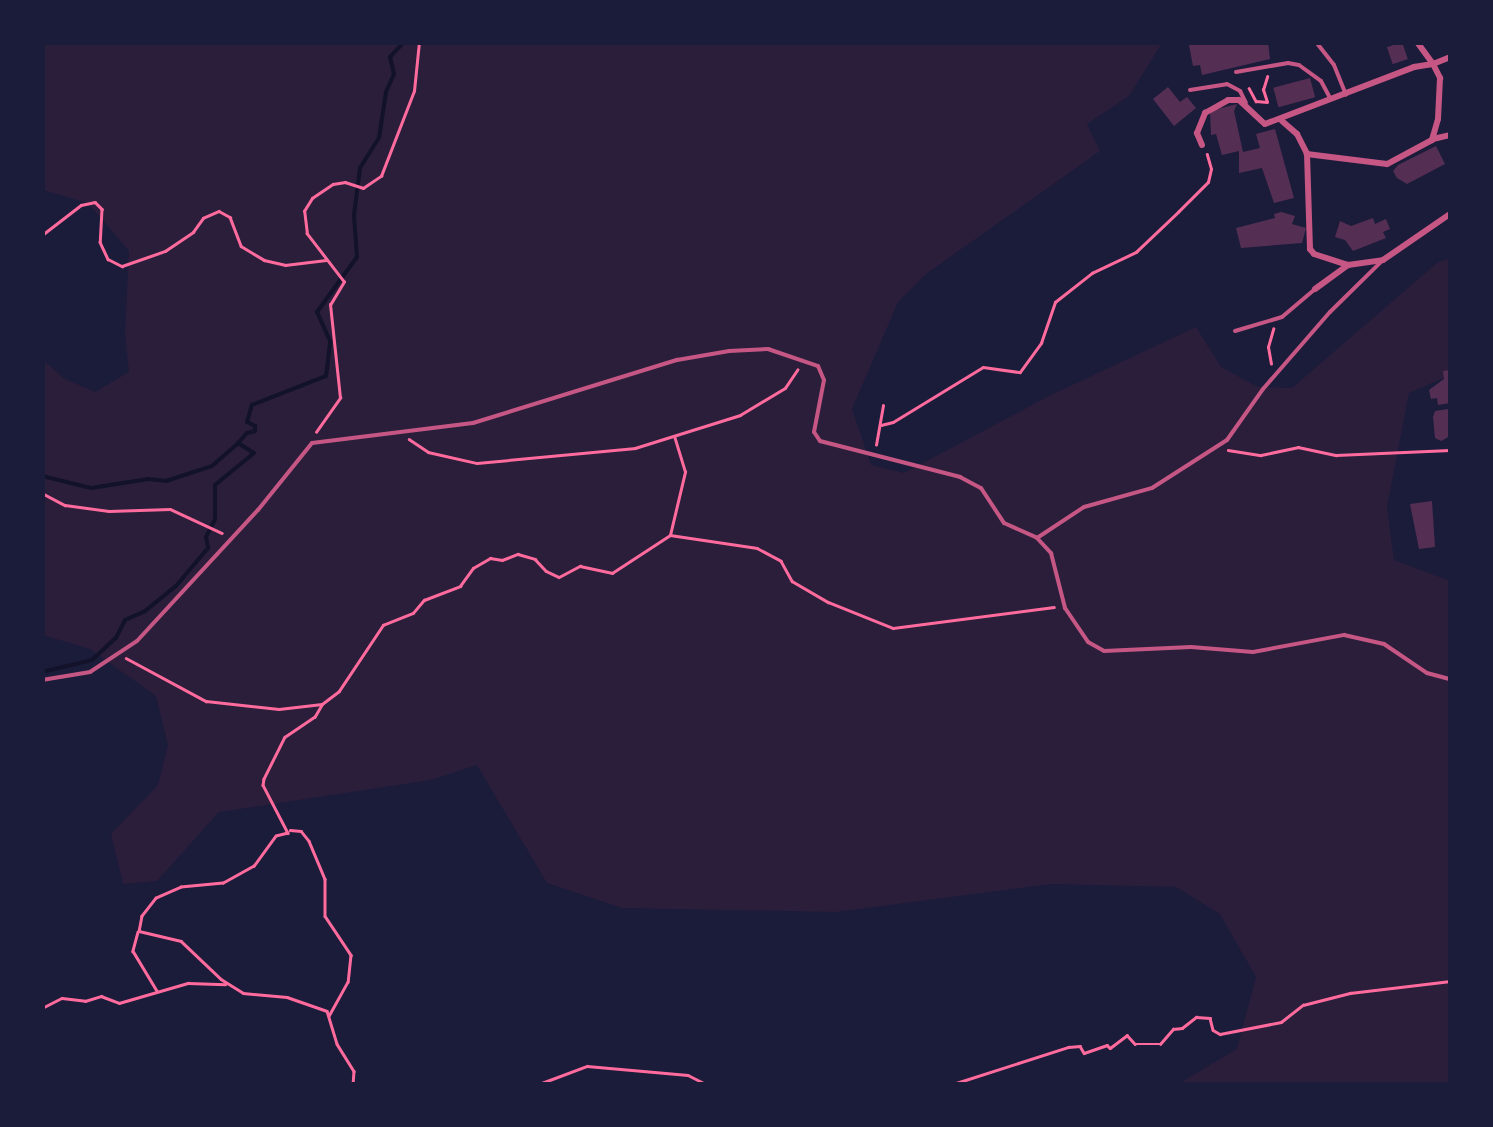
<!DOCTYPE html>
<html>
<head>
<meta charset="utf-8">
<style>
  body { margin:0 }
  #map { position:relative; width:1493px; height:1127px; overflow:hidden; background:#1b1b3a; font-family:Montserrat,sans-serif }
  div>[style] { position:absolute }
  [style*='--x'] { left:calc(var(--x)*1px); top:calc(var(--y)*1px); width:calc(var(--w)*1px); rotate:calc(var(--a)*1deg) }
  .green>* { inset:0; background:#2a1e3b }
  .stream>* { height:4px; margin:-2px; padding:0 2px; transform-origin:2px; border-radius:2px; background:#12122b }
  .building>* { inset:0; background:#542f53; transform-origin:0 0 }
  .path>* { height:2.5px; margin:-1.25px; padding:0 1.25px; transform-origin:1.25px; border-radius:1.25px; background:#ff6b9d }
  .service>* { height:4px; margin:-2px; padding:0 2px; transform-origin:2px; border-radius:2px; background:#c65784 }
  .minor>* { height:6px; margin:-3px; padding:0 3px; transform-origin:3px; border-radius:3px; background:#c65784 }
  span { translate:-50% -50%; white-space:nowrap; text-align:center; line-height:1.15; -webkit-text-stroke:10px #1b1b3a; paint-order:stroke }
  .frame { position:absolute; inset:0; border:45px solid #1b1b3a; pointer-events:none }
</style>
</head>
<body>
<div id="map">
  <div class="green">
    <div style="clip-path:polygon(43px 43px,1162px 43px,1129px 96px,1087px 124px,1100px 151px,926px 274px,898px 302px,852px 409px,871px 465px,904px 473px,1051px 395px,1196px 327px,1221px 367px,1258px 387px,1292px 388px,1438px 262px,1450px 259px,1450px 375px,1409px 393px,1387px 507px,1394px 560px,1450px 581px,1450px 1084px,1178px 1084px,1237px 1049px,1256px 977px,1220px 914px,1176px 887px,1051px 884px,836px 912px,622px 908px,547px 883px,477px 765px,431px 780px,219px 812px,157px 881px,123px 884px,111px 834px,158px 785px,168px 745px,156px 696px,90px 649px,43px 635px,42px 359px,65px 379px,95px 392px,129px 372px,125px 334px,129px 251px,88px 203px,43px 190px)"></div>
  </div>
  <div class="stream">
    <div style="--x:42;--y:476;--w:50;--a:13.8"></div>
    <div style="--x:91;--y:488;--w:58;--a:-9"></div>
    <div style="--x:148;--y:479;--w:18;--a:6"></div>
    <div style="--x:166;--y:481;--w:48;--a:-18.1"></div>
    <div style="--x:212;--y:466;--w:35;--a:-41"></div>
    <div style="--x:42;--y:672;--w:51;--a:-13.5"></div>
    <div style="--x:92;--y:660;--w:33;--a:-43"></div>
    <div style="--x:116;--y:638;--w:20;--a:-63"></div>
    <div style="--x:125;--y:620;--w:22;--a:-24"></div>
    <div style="--x:145;--y:611;--w:40;--a:-39"></div>
    <div style="--x:176;--y:586;--w:50;--a:-49.9"></div>
    <div style="--x:208;--y:548;--w:11;--a:-100"></div>
    <div style="--x:206;--y:537;--w:20;--a:-63"></div>
    <div style="--x:215;--y:519;--w:34;--a:-90"></div>
    <div style="--x:215;--y:485;--w:50;--a:-39.4"></div>
    <div style="--x:254;--y:453;--w:19;--a:-148"></div>
    <div style="--x:238;--y:443;--w:13;--a:-48"></div>
    <div style="--x:247;--y:433;--w:8;--a:-14"></div>
    <div style="--x:255;--y:431;--w:5;--a:-90"></div>
    <div style="--x:255;--y:426;--w:9;--a:-153"></div>
    <div style="--x:247;--y:422;--w:18;--a:-74"></div>
    <div style="--x:252;--y:405;--w:79;--a:-21.4"></div>
    <div style="--x:326;--y:376;--w:35;--a:-83"></div>
    <div style="--x:330;--y:341;--w:32;--a:-114"></div>
    <div style="--x:317;--y:312;--w:68;--a:-54"></div>
    <div style="--x:357;--y:257;--w:42;--a:-94.1"></div>
    <div style="--x:354;--y:215;--w:47;--a:-82.7"></div>
    <div style="--x:360;--y:168;--w:36;--a:-58"></div>
    <div style="--x:379;--y:138;--w:47;--a:-81.3"></div>
    <div style="--x:386;--y:92;--w:20;--a:-66"></div>
    <div style="--x:394;--y:74;--w:17;--a:-103"></div>
    <div style="--x:390;--y:57;--w:21;--a:-47"></div>
  </div>
  <div class="building">
    <div style="clip-path:polygon(1203px 42px,1268px 42px,1270px 59px,1202px 75px,1200px 65px,1193px 66px,1189px 45px)"></div>
    <div style="left:1402px;top:42px;width:18px;height:16px;rotate:71deg"></div>
    <div style="left:1310px;top:78px;width:20px;height:38px;rotate:75deg"></div>
    <div style="clip-path:polygon(1168px 87px,1180px 102px,1187px 97px,1196px 108px,1174px 126px,1153px 99px)"></div>
    <div style="clip-path:polygon(1237px 104px,1234px 111px,1243px 152px,1260px 148px,1256px 134px,1275px 129px,1294px 198px,1274px 203px,1262px 168px,1239px 173px,1239px 151px,1222px 155px,1216px 134px,1211px 135px,1210px 111px)"></div>
    <div style="clip-path:polygon(1436px 146px,1445px 164px,1407px 184px,1397px 178px,1393px 171px,1398px 165px)"></div>
    <div style="clip-path:polygon(1281px 212px,1295px 216px,1292px 224px,1306px 228px,1302px 243px,1241px 248px,1236px 228px,1275px 218px,1274px 214px)"></div>
    <div style="clip-path:polygon(1373px 218px,1375px 224px,1386px 219px,1390px 229px,1383px 232px,1386px 238px,1353px 251px,1345px 240px,1335px 237px,1340px 221px,1351px 226px)"></div>
    <div style="clip-path:polygon(1450px 370px,1450px 403px,1438px 405px,1437px 398px,1431px 399px,1429px 390px,1444px 379px,1443px 371px)"></div>
    <div style="clip-path:polygon(1448px 409px,1450px 436px,1441px 441px,1435px 438px,1433px 417px,1435px 411px)"></div>
    <div style="clip-path:polygon(1432px 501px,1435px 547px,1419px 549px,1410px 504px)"></div>
  </div>
  <div class="path">
    <div style="--x:1249;--y:88;--w:15;--a:62"></div>
    <div style="--x:1256;--y:101;--w:11;--a:5"></div>
    <div style="--x:1267;--y:102;--w:13;--a:-108"></div>
    <div style="--x:1263;--y:90;--w:14;--a:-73"></div>
    <div style="--x:42;--y:235;--w:49;--a:-37.6"></div>
    <div style="--x:81;--y:205;--w:14;--a:-12"></div>
    <div style="--x:95;--y:202;--w:10;--a:45"></div>
    <div style="--x:102;--y:209;--w:33;--a:93"></div>
    <div style="--x:100;--y:242;--w:19;--a:65"></div>
    <div style="--x:108;--y:259;--w:16;--a:27"></div>
    <div style="--x:122;--y:266;--w:46;--a:-19.2"></div>
    <div style="--x:165;--y:251;--w:34;--a:-34"></div>
    <div style="--x:193;--y:232;--w:17;--a:-54"></div>
    <div style="--x:203;--y:218;--w:17;--a:-24"></div>
    <div style="--x:219;--y:211;--w:13;--a:29"></div>
    <div style="--x:230;--y:217;--w:31;--a:69"></div>
    <div style="--x:241;--y:246;--w:27;--a:31"></div>
    <div style="--x:264;--y:260;--w:22;--a:13"></div>
    <div style="--x:285;--y:265;--w:41;--a:-7"></div>
    <div style="--x:1271;--y:364;--w:17;--a:-100"></div>
    <div style="--x:1268;--y:347;--w:19;--a:-74"></div>
    <div style="--x:881;--y:425;--w:12;--a:-14"></div>
    <div style="--x:893;--y:422;--w:105;--a:-31.4"></div>
    <div style="--x:983;--y:367;--w:37;--a:8"></div>
    <div style="--x:1020;--y:372;--w:36;--a:-54"></div>
    <div style="--x:1041;--y:343;--w:43;--a:-71.1"></div>
    <div style="--x:1055;--y:302;--w:47;--a:-38.1"></div>
    <div style="--x:1092;--y:273;--w:49;--a:-25.5"></div>
    <div style="--x:1136;--y:252;--w:58;--a:-43.6"></div>
    <div style="--x:1178;--y:212;--w:42;--a:-45"></div>
    <div style="--x:1208;--y:182;--w:13;--a:-77"></div>
    <div style="--x:1211;--y:169;--w:15;--a:-106"></div>
    <div style="--x:316;--y:432;--w:42;--a:-54.8"></div>
    <div style="--x:340;--y:398;--w:94;--a:-96.1"></div>
    <div style="--x:330;--y:305;--w:27;--a:-59"></div>
    <div style="--x:344;--y:282;--w:61;--a:-127.6"></div>
    <div style="--x:307;--y:234;--w:23;--a:-97"></div>
    <div style="--x:304;--y:211;--w:15;--a:-58"></div>
    <div style="--x:312;--y:198;--w:25;--a:-34"></div>
    <div style="--x:333;--y:184;--w:12;--a:-9"></div>
    <div style="--x:345;--y:182;--w:19;--a:18"></div>
    <div style="--x:363;--y:188;--w:22;--a:-34"></div>
    <div style="--x:381;--y:176;--w:91;--a:-68.8"></div>
    <div style="--x:414;--y:91;--w:49;--a:-84.2"></div>
    <div style="--x:409;--y:439;--w:23;--a:34"></div>
    <div style="--x:428;--y:452;--w:50;--a:12.7"></div>
    <div style="--x:477;--y:463;--w:159;--a:-5.4"></div>
    <div style="--x:635;--y:448;--w:110;--a:-17.4"></div>
    <div style="--x:740;--y:415;--w:52;--a:-31"></div>
    <div style="--x:785;--y:388;--w:22;--a:-56"></div>
    <div style="--x:876;--y:445;--w:40;--a:-80"></div>
    <div style="--x:1228;--y:450;--w:33;--a:9"></div>
    <div style="--x:1261;--y:455;--w:38;--a:-12"></div>
    <div style="--x:1298;--y:447;--w:39;--a:12"></div>
    <div style="--x:1336;--y:455;--w:114;--a:-2.5"></div>
    <div style="--x:42;--y:493;--w:26;--a:28"></div>
    <div style="--x:65;--y:505;--w:44;--a:7.8"></div>
    <div style="--x:109;--y:511;--w:61;--a:-1.9"></div>
    <div style="--x:170;--y:509;--w:57;--a:24.8"></div>
    <div style="--x:670;--y:535;--w:65;--a:-76.6"></div>
    <div style="--x:685;--y:472;--w:37;--a:-107"></div>
    <div style="--x:126;--y:658;--w:91;--a:28.3"></div>
    <div style="--x:206;--y:701;--w:73;--a:6.3"></div>
    <div style="--x:279;--y:709;--w:43;--a:-6.6"></div>
    <div style="--x:322;--y:704;--w:21;--a:-37"></div>
    <div style="--x:339;--y:691;--w:79;--a:-56.3"></div>
    <div style="--x:383;--y:625;--w:32;--a:-22"></div>
    <div style="--x:413;--y:613;--w:17;--a:-50"></div>
    <div style="--x:424;--y:600;--w:39;--a:-21"></div>
    <div style="--x:460;--y:586;--w:22;--a:-54"></div>
    <div style="--x:473;--y:568;--w:20;--a:-30"></div>
    <div style="--x:490;--y:558;--w:12;--a:9"></div>
    <div style="--x:502;--y:560;--w:17;--a:-21"></div>
    <div style="--x:518;--y:554;--w:18;--a:16"></div>
    <div style="--x:535;--y:559;--w:16;--a:47"></div>
    <div style="--x:546;--y:571;--w:14;--a:25"></div>
    <div style="--x:559;--y:577;--w:24;--a:-28"></div>
    <div style="--x:580;--y:566;--w:33;--a:12"></div>
    <div style="--x:612;--y:573;--w:69;--a:-33.2"></div>
    <div style="--x:670;--y:535;--w:88;--a:8.5"></div>
    <div style="--x:757;--y:548;--w:27;--a:28"></div>
    <div style="--x:781;--y:561;--w:23;--a:61"></div>
    <div style="--x:792;--y:581;--w:42;--a:30.3"></div>
    <div style="--x:828;--y:602;--w:70;--a:21.8"></div>
    <div style="--x:893;--y:628;--w:162;--a:-7.4"></div>
    <div style="--x:322;--y:705;--w:14;--a:120"></div>
    <div style="--x:315;--y:717;--w:36;--a:146"></div>
    <div style="--x:285;--y:737;--w:47;--a:116.6"></div>
    <div style="--x:264;--y:779;--w:6;--a:99"></div>
    <div style="--x:263;--y:785;--w:54;--a:62.5"></div>
    <div style="--x:288;--y:833;--w:12;--a:166"></div>
    <div style="--x:276;--y:836;--w:37;--a:126"></div>
    <div style="--x:254;--y:866;--w:35;--a:151"></div>
    <div style="--x:223;--y:883;--w:42;--a:174.6"></div>
    <div style="--x:181;--y:887;--w:27;--a:156"></div>
    <div style="--x:156;--y:898;--w:23;--a:128"></div>
    <div style="--x:142;--y:916;--w:15;--a:101"></div>
    <div style="--x:139;--y:931;--w:43;--a:13.4"></div>
    <div style="--x:181;--y:941;--w:55;--a:43.5"></div>
    <div style="--x:221;--y:979;--w:26;--a:32"></div>
    <div style="--x:243;--y:993;--w:44;--a:5.2"></div>
    <div style="--x:287;--y:997;--w:42;--a:19.3"></div>
    <div style="--x:327;--y:1011;--w:34;--a:73"></div>
    <div style="--x:337;--y:1044;--w:32;--a:58"></div>
    <div style="--x:354;--y:1071;--w:13;--a:94"></div>
    <div style="--x:290;--y:830;--w:11;--a:5"></div>
    <div style="--x:301;--y:831;--w:13;--a:51"></div>
    <div style="--x:309;--y:841;--w:41;--a:67.2"></div>
    <div style="--x:325;--y:879;--w:37;--a:90"></div>
    <div style="--x:325;--y:916;--w:47;--a:56.3"></div>
    <div style="--x:351;--y:955;--w:27;--a:96"></div>
    <div style="--x:348;--y:982;--w:38;--a:119"></div>
    <div style="--x:138;--y:932;--w:20;--a:105"></div>
    <div style="--x:133;--y:951;--w:47;--a:59"></div>
    <div style="--x:42;--y:1008;--w:22;--a:-27"></div>
    <div style="--x:62;--y:998;--w:23;--a:7"></div>
    <div style="--x:85;--y:1001;--w:17;--a:-17"></div>
    <div style="--x:101;--y:996;--w:19;--a:21"></div>
    <div style="--x:119;--y:1003;--w:72;--a:-16.2"></div>
    <div style="--x:188;--y:983;--w:37;--a:2"></div>
    <div style="--x:539;--y:1084;--w:51;--a:-20.6"></div>
    <div style="--x:587;--y:1066;--w:101;--a:5.1"></div>
    <div style="--x:688;--y:1075;--w:20;--a:27"></div>
    <div style="--x:741;--y:1084;--w:16;--a:0"></div>
    <div style="--x:953;--y:1084;--w:121;--a:-17.8"></div>
    <div style="--x:1068;--y:1047;--w:12;--a:-5"></div>
    <div style="--x:1080;--y:1046;--w:8;--a:60"></div>
    <div style="--x:1084;--y:1053;--w:24;--a:-19"></div>
    <div style="--x:1107;--y:1045;--w:4;--a:45"></div>
    <div style="--x:1110;--y:1048;--w:21;--a:-37"></div>
    <div style="--x:1127;--y:1035;--w:12;--a:48"></div>
    <div style="--x:1135;--y:1044;--w:25;--a:0"></div>
    <div style="--x:1160;--y:1044;--w:20;--a:-49"></div>
    <div style="--x:1173;--y:1029;--w:9;--a:-6"></div>
    <div style="--x:1182;--y:1028;--w:18;--a:-38"></div>
    <div style="--x:1196;--y:1017;--w:14;--a:4"></div>
    <div style="--x:1210;--y:1018;--w:12;--a:76"></div>
    <div style="--x:1213;--y:1030;--w:8;--a:30"></div>
    <div style="--x:1220;--y:1034;--w:62;--a:-11.1"></div>
    <div style="--x:1281;--y:1022;--w:28;--a:-38"></div>
    <div style="--x:1303;--y:1005;--w:49;--a:-14.3"></div>
    <div style="--x:1350;--y:993;--w:101;--a:-6.8"></div>
  </div>
  <div class="service">
    <div style="--x:1316;--y:42;--w:29;--a:52"></div>
    <div style="--x:1334;--y:65;--w:32;--a:68"></div>
    <div style="--x:1236;--y:72;--w:53;--a:-9.8"></div>
    <div style="--x:1288;--y:63;--w:11;--a:10"></div>
    <div style="--x:1299;--y:65;--w:27;--a:36"></div>
    <div style="--x:1321;--y:81;--w:17;--a:62"></div>
    <div style="--x:1190;--y:90;--w:37;--a:-9"></div>
    <div style="--x:1227;--y:84;--w:15;--a:28"></div>
    <div style="--x:1240;--y:91;--w:13;--a:63"></div>
    <div style="--x:1235;--y:331;--w:49;--a:-16.6"></div>
    <div style="--x:1282;--y:317;--w:43;--a:-40.3"></div>
    <div style="--x:1037;--y:538;--w:21;--a:47"></div>
    <div style="--x:1051;--y:553;--w:57;--a:75.7"></div>
    <div style="--x:1065;--y:608;--w:41;--a:55.9"></div>
    <div style="--x:1088;--y:642;--w:18;--a:29"></div>
    <div style="--x:1104;--y:651;--w:87;--a:-2.6"></div>
    <div style="--x:1191;--y:647;--w:62;--a:4.6"></div>
    <div style="--x:1253;--y:652;--w:93;--a:-10.6"></div>
    <div style="--x:1344;--y:635;--w:41;--a:12.7"></div>
    <div style="--x:1384;--y:644;--w:52;--a:34"></div>
    <div style="--x:1427;--y:673;--w:24;--a:15"></div>
    <div style="--x:42;--y:680;--w:49;--a:-9.5"></div>
    <div style="--x:90;--y:672;--w:56;--a:-33.4"></div>
    <div style="--x:137;--y:641;--w:178;--a:-47.3"></div>
    <div style="--x:258;--y:510;--w:86;--a:-51.1"></div>
    <div style="--x:312;--y:443;--w:162;--a:-7.1"></div>
    <div style="--x:473;--y:423;--w:214;--a:-17.2"></div>
    <div style="--x:677;--y:360;--w:53;--a:-9.8"></div>
    <div style="--x:729;--y:351;--w:39;--a:-3"></div>
    <div style="--x:768;--y:349;--w:53;--a:18.8"></div>
    <div style="--x:818;--y:366;--w:15;--a:67"></div>
    <div style="--x:824;--y:380;--w:53;--a:100.9"></div>
    <div style="--x:814;--y:432;--w:11;--a:56"></div>
    <div style="--x:820;--y:441;--w:145;--a:14.4"></div>
    <div style="--x:960;--y:477;--w:24;--a:28"></div>
    <div style="--x:981;--y:488;--w:42;--a:56.7"></div>
    <div style="--x:1004;--y:523;--w:36;--a:24"></div>
    <div style="--x:1037;--y:538;--w:56;--a:-33.4"></div>
    <div style="--x:1084;--y:507;--w:71;--a:-15.6"></div>
    <div style="--x:1152;--y:488;--w:89;--a:-32.6"></div>
    <div style="--x:1227;--y:440;--w:62;--a:-54.8"></div>
    <div style="--x:1263;--y:389;--w:102;--a:-49"></div>
    <div style="--x:1330;--y:312;--w:74;--a:-44.5"></div>
  </div>
  <div class="minor">
    <div style="--x:1417;--y:42;--w:27;--a:54"></div>
    <div style="--x:1433;--y:64;--w:18;--a:-22"></div>
    <div style="--x:1282;--y:121;--w:20;--a:41"></div>
    <div style="--x:1297;--y:134;--w:22;--a:63"></div>
    <div style="--x:1307;--y:154;--w:95;--a:88.2"></div>
    <div style="--x:1310;--y:249;--w:6;--a:51"></div>
    <div style="--x:1314;--y:254;--w:36;--a:18"></div>
    <div style="--x:1433;--y:139;--w:17;--a:-13"></div>
    <div style="--x:1202;--y:145;--w:13;--a:-113"></div>
    <div style="--x:1197;--y:133;--w:22;--a:-68"></div>
    <div style="--x:1205;--y:113;--w:26;--a:-29"></div>
    <div style="--x:1228;--y:100;--w:11;--a:0"></div>
    <div style="--x:1239;--y:100;--w:35;--a:43"></div>
    <div style="--x:1265;--y:124;--w:160;--a:-20.9"></div>
    <div style="--x:1414;--y:67;--w:19;--a:-9"></div>
    <div style="--x:1433;--y:64;--w:16;--a:63"></div>
    <div style="--x:1440;--y:78;--w:41;--a:92.8"></div>
    <div style="--x:1438;--y:119;--w:22;--a:106"></div>
    <div style="--x:1432;--y:140;--w:51;--a:151.9"></div>
    <div style="--x:1387;--y:164;--w:81;--a:-172.9"></div>
    <div style="--x:1315;--y:289;--w:41;--a:-36"></div>
    <div style="--x:1348;--y:265;--w:35;--a:-8"></div>
    <div style="--x:1383;--y:260;--w:81;--a:-34.5"></div>
  </div>
  <div class="frame"></div>
</div>
</body>
</html>
